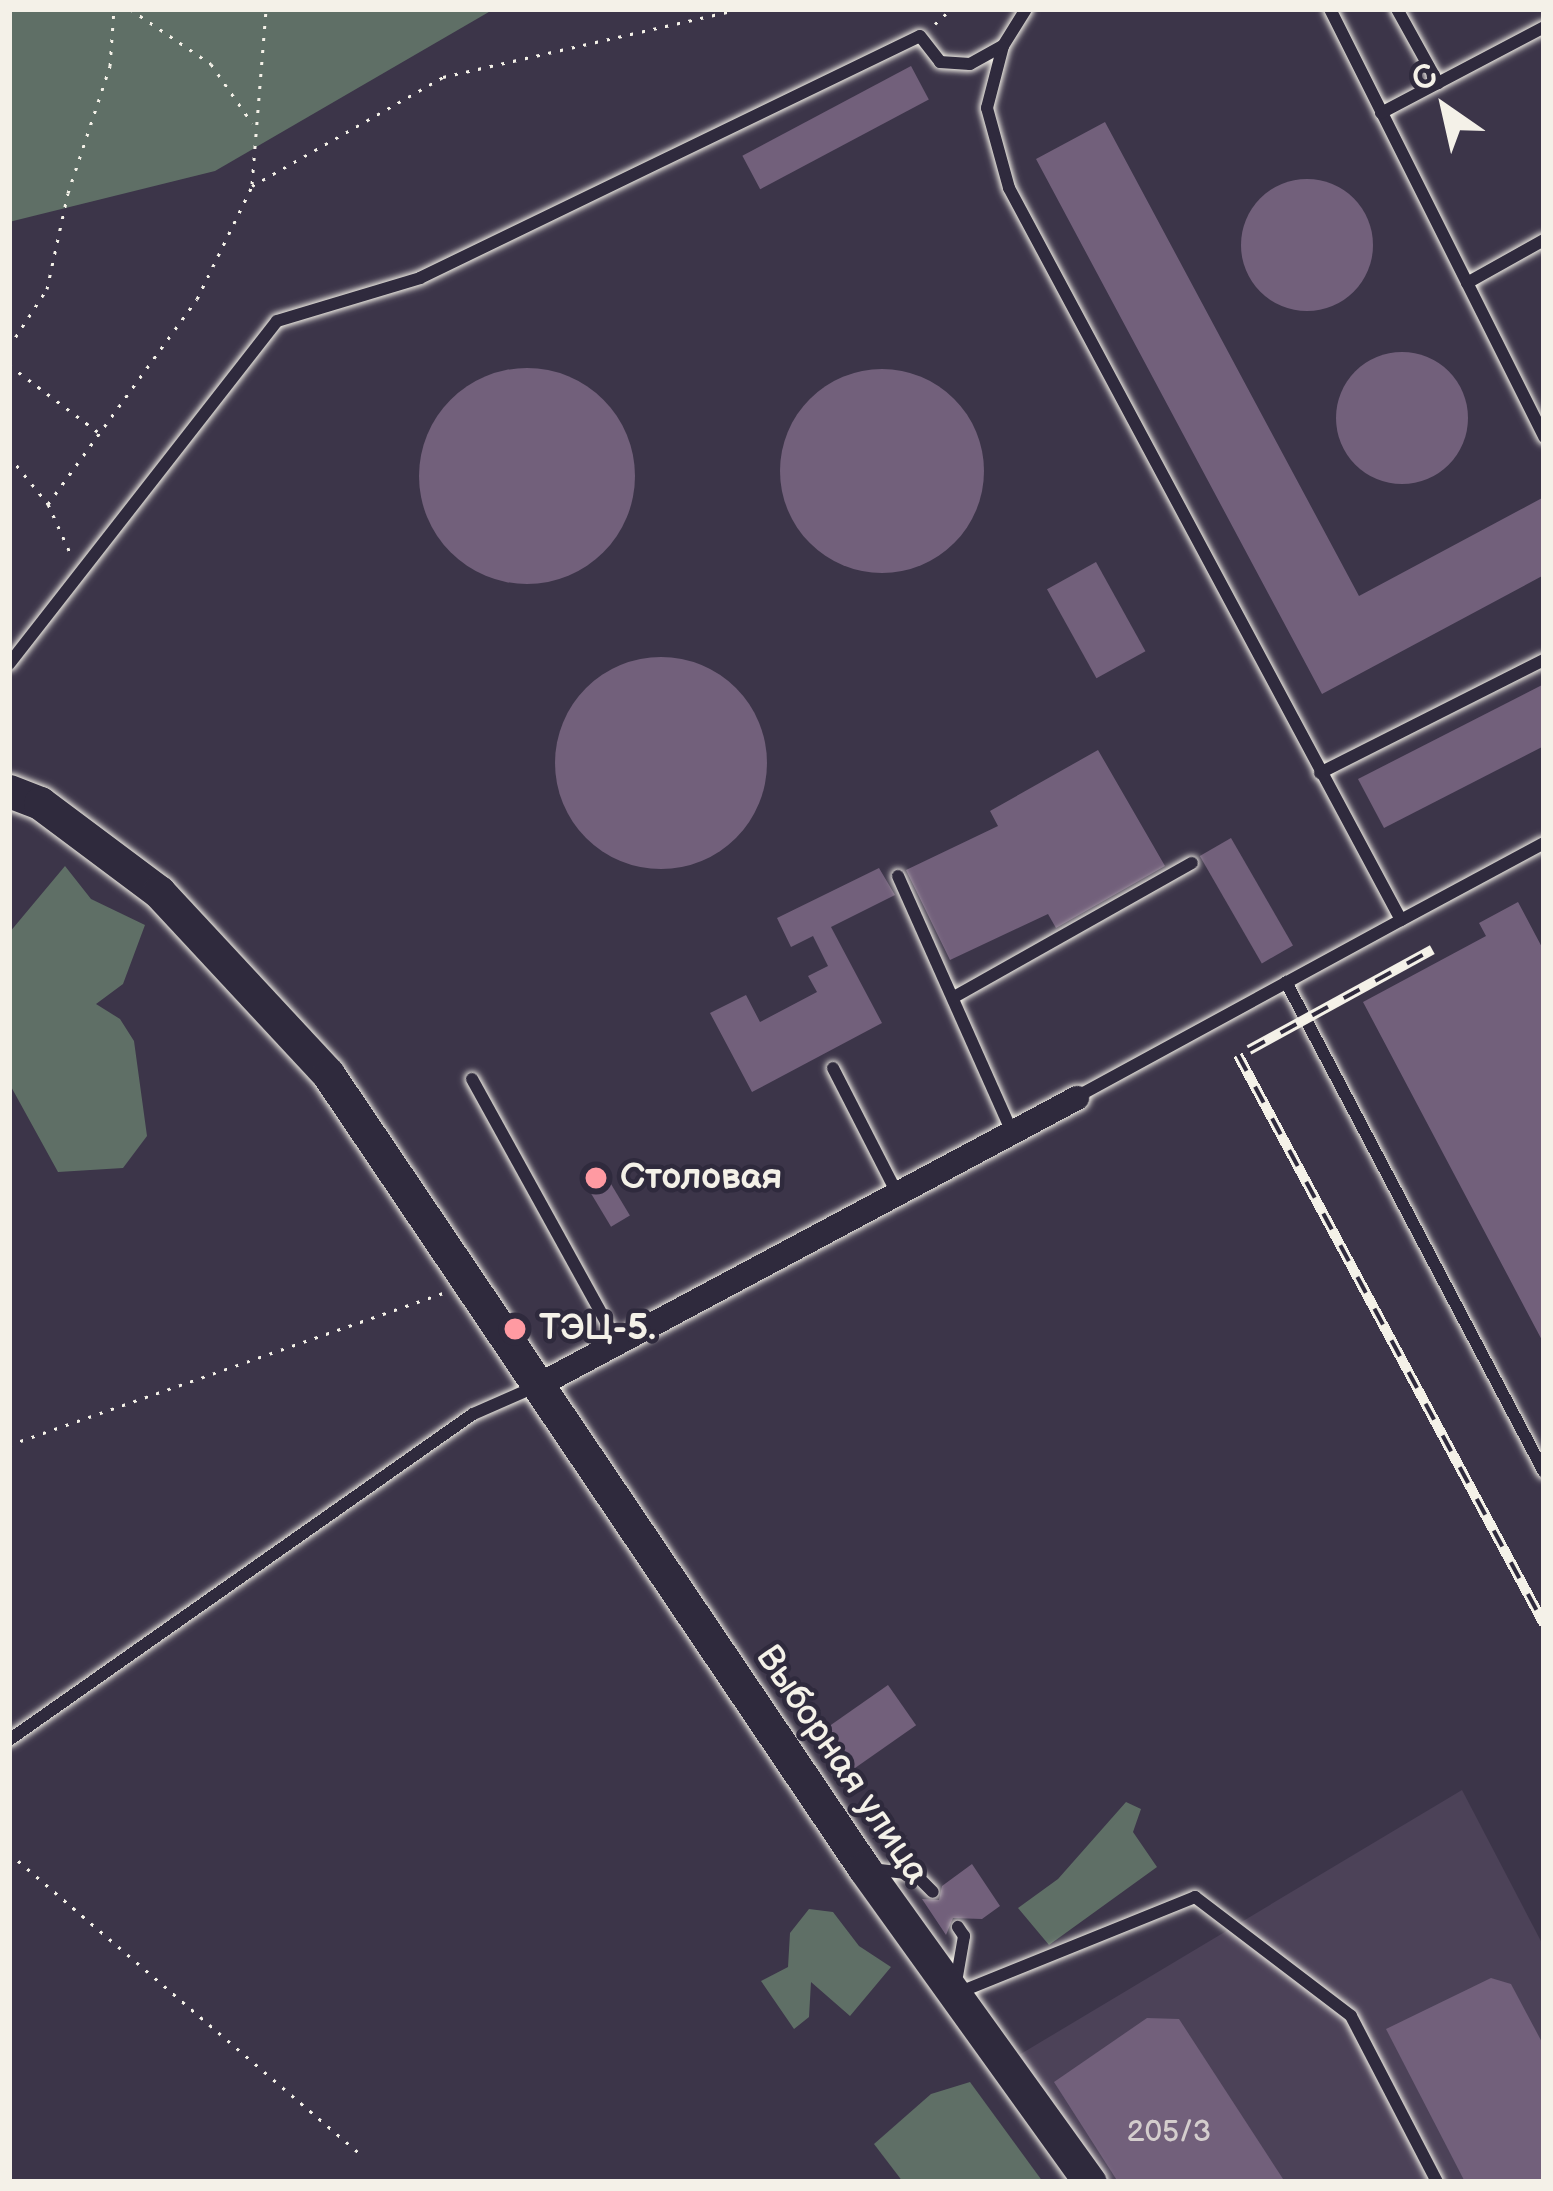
<!DOCTYPE html>
<html>
<head>
<meta charset="utf-8">
<style>
  body { margin:0 }
  #map { position:relative; width:1553px; height:2191px; overflow:hidden; background:#3c3549; font-family:"Balsamiq Sans",sans-serif }
  div>[style] { position:absolute }
  [style*='--x'] { left:calc(var(--x)*1px); top:calc(var(--y)*1px); width:calc(var(--w)*1px); rotate:calc(var(--a)*1deg) }
  .built>* { inset:0; background:#4c4258 }
  .green>* { inset:0; background:#5f6f66 }
  .building>* { inset:0; background:#72607b; transform-origin:0 0 }
  .round { border-radius:50% }
  .path>* { height:3px; margin-top:-1.5px; transform-origin:0; background:repeating-linear-gradient(90deg,#f4f1e8 0 3px,transparent 0 12px) }
  .roads { filter:drop-shadow(0 0 3px #f4f1e8) drop-shadow(0 0 3px #f4f1e8) }
  .service>* { height:12px; margin:-6px; padding:0 6px; transform-origin:6px; border-radius:6px; background:#2f2a3d }
  .minor>* { height:24px; margin:-12px; padding:0 12px; transform-origin:12px; border-radius:12px; background:#2f2a3d }
  .secondary>* { height:33px; margin:-16.5px; padding:0 16.5px; transform-origin:16.5px; border-radius:16.5px; background:#2f2a3d }
  .rail>* { height:10px; margin-top:-5px; transform-origin:0; background:repeating-linear-gradient(90deg,#2f2a3d 0 18px,#f4f1e8 0 36px); box-sizing:border-box; border-block:3px solid #f4f1e8 }
  .dots>* { width:33px; height:33px; translate:-50% -50%; box-sizing:border-box; border:6px solid #2f2a3d; border-radius:50% }
  span { translate:-50% -50%; white-space:nowrap; text-align:center; line-height:1.15; -webkit-text-stroke:9px #2f2a3d; paint-order:stroke }
  .number-label { font-size:30px; color:#d4cdcd }
  .number-label span { -webkit-text-stroke-width:0 }
  .poi-label { font-size:36px; color:#f4f1e8; font-weight:700 }
  .left { translate:0 -50%; text-align:left }
  .street-label { font-size:36px; color:#f4f1e8 }
  .frame { position:absolute; inset:0; border:12px solid #f4f1e8; pointer-events:none }
  .north { position:absolute; left:1385px; top:48px; width:120px; height:120px; -webkit-text-stroke:9px #2f2a3d; paint-order:stroke; rotate:326deg; font-size:33px; font-weight:700; line-height:48px; text-align:center; color:#f4f1e8 }
  .north::after { content:''; display:block; margin:auto; width:42px; height:54px; background:#f4f1e8; clip-path:polygon(50% 0,100% 100%,50% 72%,0 100%) }
</style>
</head>
<body>
<div id="map">
  <div class="built">
    <div style="clip-path:polygon(1462px 1790px,1544px 1947px,1544px 2182px,1103px 2182px,1019px 2055px)"></div>
  </div>
  <div class="green">
    <div style="clip-path:polygon(9px 9px,494px 9px,215px 171px,9px 222px)"></div>
    <div style="clip-path:polygon(65px 866px,91px 899px,145px 925px,123px 984px,96px 1004px,120px 1019px,134px 1041px,147px 1136px,123px 1168px,58px 1172px,9px 1083px,9px 933px)"></div>
    <div style="clip-path:polygon(1126px 1802px,1141px 1809px,1133px 1832px,1157px 1867px,1049px 1945px,1018px 1908px,1058px 1879px)"></div>
    <div style="clip-path:polygon(809px 1909px,833px 1912px,859px 1946px,891px 1967px,850px 2016px,811px 1982px,809px 2017px,794px 2029px,761px 1981px,788px 1967px,790px 1933px)"></div>
    <div style="clip-path:polygon(970px 2082px,1043px 2182px,903px 2182px,874px 2144px,931px 2094px)"></div>
  </div>
  <div class="building">
    <div style="left:911px;top:66px;width:38px;height:191px;rotate:62deg"></div>
    <div style="clip-path:polygon(1105px 122px,1359px 596px,1544px 497px,1544px 575px,1322px 694px,1036px 159px)"></div>
    <div class="round" style="left:1241px;top:179px;width:132px;height:132px"></div>
    <div class="round" style="left:1336px;top:352px;width:132px;height:132px"></div>
    <div class="round" style="left:419px;top:368px;width:216px;height:216px"></div>
    <div class="round" style="left:780px;top:369px;width:204px;height:204px"></div>
    <div style="left:1096px;top:562px;width:102px;height:56px;rotate:61deg"></div>
    <div class="round" style="left:555px;top:657px;width:212px;height:212px"></div>
    <div style="clip-path:polygon(1544px 684px,1544px 746px,1384px 828px,1358px 779px)"></div>
    <div style="clip-path:polygon(1098px 750px,1165px 866px,1056px 928px,1048px 914px,950px 960px,906px 870px,998px 826px,990px 811px)"></div>
    <div style="left:1231px;top:838px;width:124px;height:36px;rotate:60deg"></div>
    <div style="clip-path:polygon(879px 868px,895px 895px,831px 927px,882px 1023px,752px 1092px,710px 1013px,746px 995px,760px 1022px,817px 992px,808px 976px,828px 966px,813px 936px,791px 947px,777px 918px)"></div>
    <div style="clip-path:polygon(1518px 902px,1544px 951px,1544px 1344px,1363px 1002px,1486px 936px,1479px 923px)"></div>
    <div style="left:599px;top:1164px;width:60px;height:22px;rotate:59deg"></div>
    <div style="left:888px;top:1685px;width:49px;height:75px;rotate:55deg"></div>
    <div style="clip-path:polygon(972px 1864px,1000px 1906px,982px 1919px,953px 1918px,946px 1935px,922px 1899px,939px 1900px,942px 1886px)"></div>
    <div style="clip-path:polygon(1491px 1978px,1511px 1984px,1544px 2046px,1544px 2182px,1465px 2182px,1386px 2029px)"></div>
    <div style="clip-path:polygon(1147px 2018px,1179px 2019px,1285px 2182px,1118px 2182px,1054px 2082px)"></div>
  </div>
  <div class="path">
    <div style="--x:130;--y:9;--w:98;--a:34.2"></div>
    <div style="--x:211;--y:64;--w:72;--a:55.2"></div>
    <div style="--x:935;--y:24;--w:22;--a:-43"></div>
    <div style="--x:252;--y:184;--w:176;--a:-85.4"></div>
    <div style="--x:9;--y:347;--w:69;--a:-56.8"></div>
    <div style="--x:47;--y:289;--w:98;--a:-77.7"></div>
    <div style="--x:68;--y:193;--w:134;--a:-71.7"></div>
    <div style="--x:110;--y:66;--w:57;--a:-86"></div>
    <div style="--x:9;--y:365;--w:111;--a:37"></div>
    <div style="--x:9;--y:456;--w:62;--a:50.9"></div>
    <div style="--x:48;--y:504;--w:58;--a:65.6"></div>
    <div style="--x:48;--y:504;--w:253;--a:-54"></div>
    <div style="--x:197;--y:299;--w:126;--a:-64"></div>
    <div style="--x:252;--y:186;--w:220;--a:-29.7"></div>
    <div style="--x:443;--y:77;--w:306;--a:-12.9"></div>
    <div style="--x:9;--y:1445;--w:460;--a:-19.3"></div>
    <div style="--x:9;--y:1853;--w:467;--a:40.6"></div>
  </div>
  <div class="roads">
    <div class="service">
      <div style="--x:1026;--y:9;--w:44;--a:121.9"></div>
      <div style="--x:1003;--y:46;--w:64;--a:104.5"></div>
      <div style="--x:987;--y:108;--w:83;--a:74.6"></div>
      <div style="--x:1009;--y:188;--w:830;--a:61.83"></div>
      <div style="--x:1401;--y:920;--w:369;--a:151.4"></div>
      <div style="--x:1330;--y:9;--w:479;--a:63.4"></div>
      <div style="--x:1397;--y:9;--w:85;--a:61"></div>
      <div style="--x:1381;--y:113;--w:184;--a:-27.8"></div>
      <div style="--x:1467;--y:283;--w:88;--a:-29.2"></div>
      <div style="--x:9;--y:664;--w:435;--a:-52"></div>
      <div style="--x:277;--y:321;--w:149;--a:-16.7"></div>
      <div style="--x:420;--y:278;--w:555;--a:-25.83"></div>
      <div style="--x:920;--y:36;--w:33;--a:52"></div>
      <div style="--x:940;--y:62;--w:30;--a:4"></div>
      <div style="--x:970;--y:64;--w:38;--a:-29"></div>
      <div style="--x:1320;--y:773;--w:251;--a:-26.8"></div>
      <div style="--x:898;--y:876;--w:280;--a:66"></div>
      <div style="--x:1401;--y:920;--w:162;--a:-28.3"></div>
      <div style="--x:1286;--y:982;--w:554;--a:62.23"></div>
      <div style="--x:954;--y:997;--w:273;--a:-29.4"></div>
      <div style="--x:833;--y:1068;--w:143;--a:62.9"></div>
      <div style="--x:472;--y:1079;--w:303;--a:61.1"></div>
      <div style="--x:9;--y:1740;--w:567;--a:-35.09"></div>
      <div style="--x:473;--y:1414;--w:70;--a:-23.6"></div>
      <div style="--x:871;--y:1869;--w:44;--a:6.5"></div>
      <div style="--x:915;--y:1874;--w:25;--a:45"></div>
      <div style="--x:956;--y:1982;--w:47;--a:-80.1"></div>
      <div style="--x:964;--y:1936;--w:11;--a:-124"></div>
      <div style="--x:955;--y:1994;--w:259;--a:-22"></div>
      <div style="--x:1195;--y:1897;--w:196;--a:37.3"></div>
      <div style="--x:1351;--y:2016;--w:187;--a:62.6"></div>
    </div>
    <div class="minor">
      <div style="--x:539;--y:1385;--w:610;--a:-28.08"></div>
    </div>
    <div class="secondary">
      <div style="--x:9;--y:791;--w:33;--a:21"></div>
      <div style="--x:40;--y:803;--w:149;--a:36.8"></div>
      <div style="--x:159;--y:892;--w:248;--a:47.1"></div>
      <div style="--x:328;--y:1074;--w:958;--a:55.98"></div>
      <div style="--x:864;--y:1868;--w:387;--a:54.3"></div>
    </div>
  </div>
  <div class="rail">
    <div style="--x:1249;--y:1050;--w:209;--a:-28.7"></div>
    <div style="--x:1238;--y:1055;--w:646;--a:61.73"></div>
  </div>
  <div class="dots">
    <div style="left:596px;top:1178px;background:#ff9aa2"></div>
    <div style="left:515px;top:1329px;background:#ff9aa2"></div>
  </div>
  <div class="number-label">
    <span style="left:1169px;top:2132px">205/3</span>
  </div>
  <div class="poi-label">
    <span class="left" style="left:620px;top:1178px">Столовая</span>
    <span class="left" style="left:539px;top:1329px">ТЭЦ-5.</span>
  </div>
  <div class="street-label">
    <span style="left:842px;top:1765px;rotate:56deg">Выборная улица</span>
  </div>
  <div class="frame"></div>
  <div class="north">С</div>
</div>
</body>
</html>
